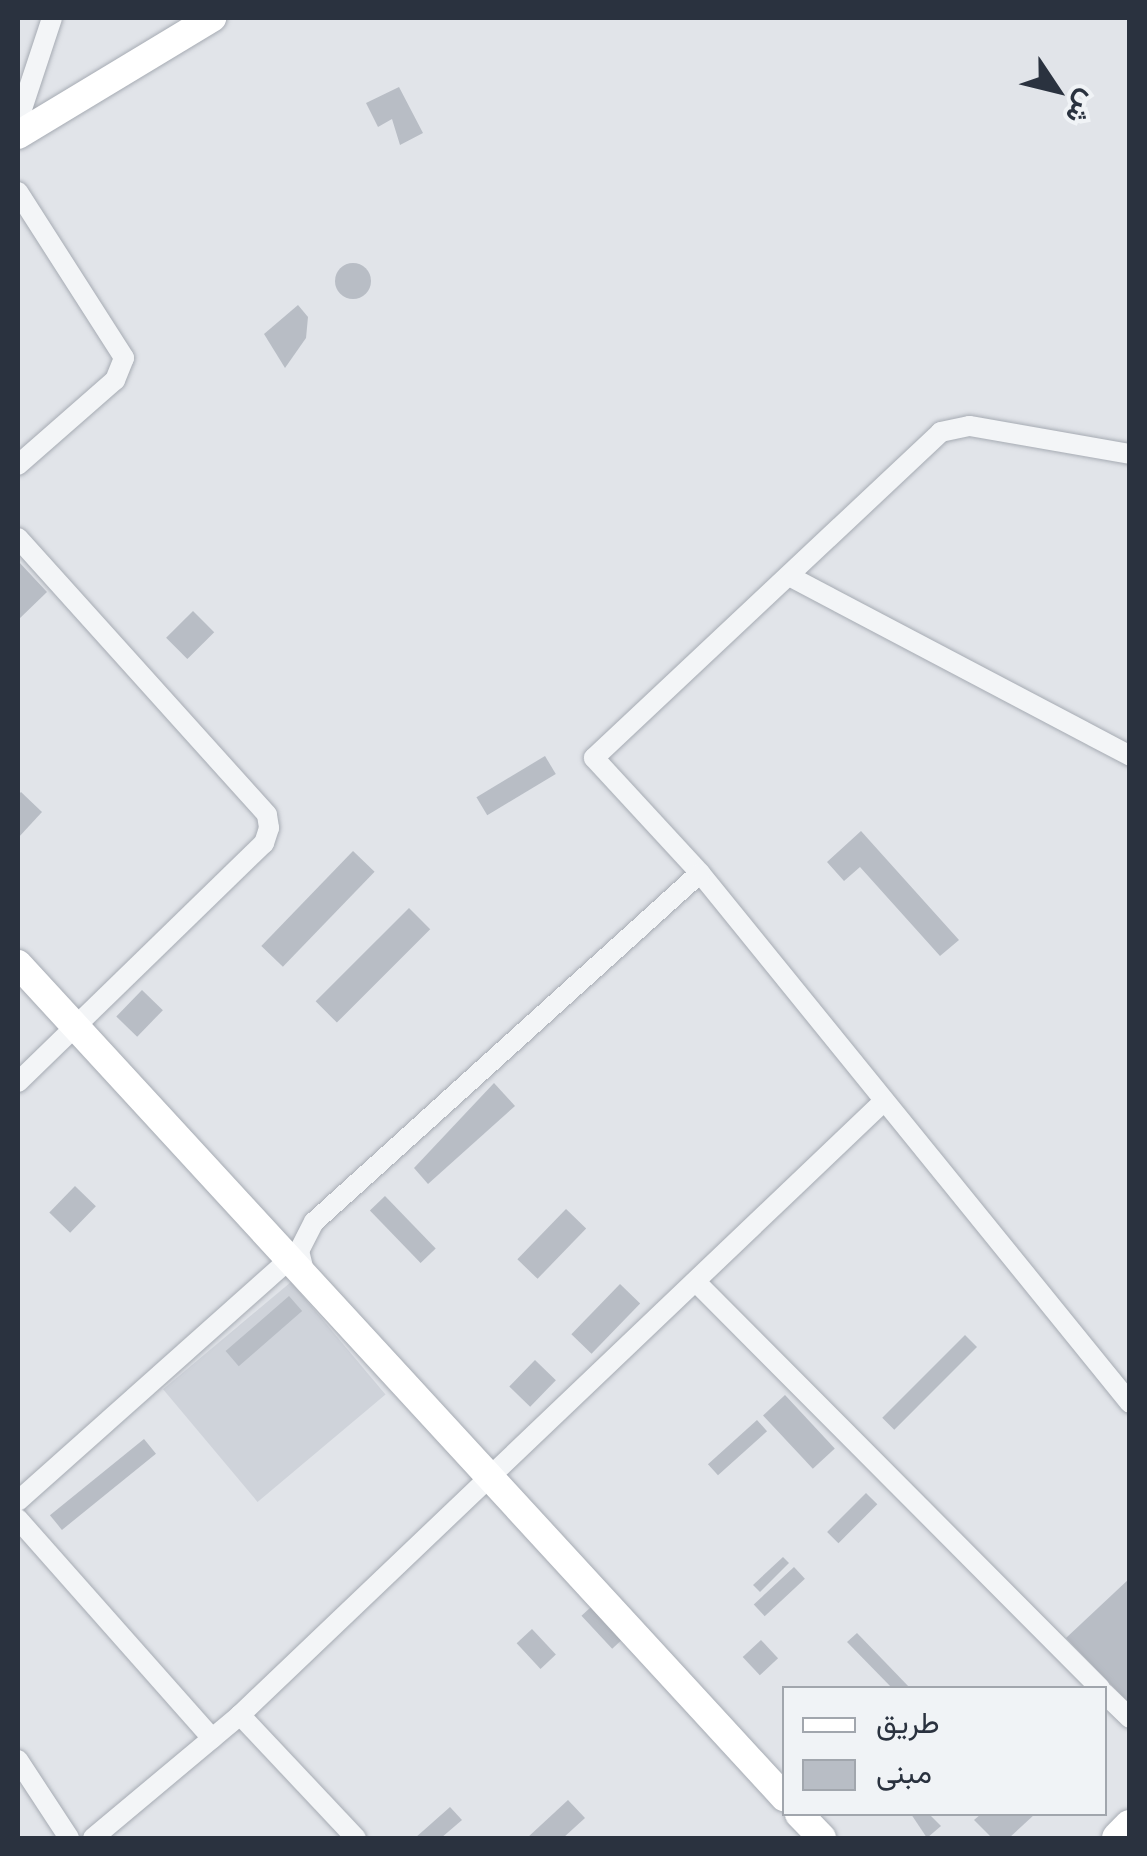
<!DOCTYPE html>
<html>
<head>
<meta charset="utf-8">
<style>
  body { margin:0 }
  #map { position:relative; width:1147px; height:1856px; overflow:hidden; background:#e1e4e9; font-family:Arial,Vazirmatn,sans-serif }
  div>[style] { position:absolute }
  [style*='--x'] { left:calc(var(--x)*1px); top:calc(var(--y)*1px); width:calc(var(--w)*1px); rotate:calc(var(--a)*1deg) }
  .built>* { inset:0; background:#cfd3da; transform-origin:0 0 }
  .building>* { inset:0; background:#b8bdc5; transform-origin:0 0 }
  .round { border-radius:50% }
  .roads { filter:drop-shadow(0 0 2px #a6abb3) drop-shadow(0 0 2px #a6abb3) }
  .street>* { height:20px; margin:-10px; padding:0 10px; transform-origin:10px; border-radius:10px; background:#f3f5f7 }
  .secondary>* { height:28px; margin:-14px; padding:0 14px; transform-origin:14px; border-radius:14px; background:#fff }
  .highway>* { height:35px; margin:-17.5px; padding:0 17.5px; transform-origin:17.5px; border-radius:17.5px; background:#fff }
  span { translate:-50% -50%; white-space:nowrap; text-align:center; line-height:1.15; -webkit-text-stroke:9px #f0f3f6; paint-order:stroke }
  .frame { position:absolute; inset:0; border:20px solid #2a323f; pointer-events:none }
  .legend { position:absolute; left:782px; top:1686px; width:325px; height:130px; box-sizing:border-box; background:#f0f3f6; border:2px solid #a1a6ad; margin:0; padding:12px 18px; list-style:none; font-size:30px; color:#2a323f }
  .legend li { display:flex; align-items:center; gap:20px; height:50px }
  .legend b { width:50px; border:2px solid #a1a6ad }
  .north { position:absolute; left:1007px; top:40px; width:100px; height:100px; -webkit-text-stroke:8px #f0f3f6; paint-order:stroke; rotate:125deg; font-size:28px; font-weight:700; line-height:40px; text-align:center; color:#2a323f }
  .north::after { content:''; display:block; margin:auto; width:35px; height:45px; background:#2a323f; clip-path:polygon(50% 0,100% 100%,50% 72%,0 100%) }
</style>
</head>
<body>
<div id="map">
  <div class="built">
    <div style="left:291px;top:1282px;width:147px;height:167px;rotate:50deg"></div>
  </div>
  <div class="building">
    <div style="clip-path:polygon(399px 87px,423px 133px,400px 145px,392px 119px,378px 127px,366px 103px)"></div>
    <div class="round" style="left:335px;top:263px;width:36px;height:36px"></div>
    <div style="clip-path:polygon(298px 305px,308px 317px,306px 338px,285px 368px,264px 334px)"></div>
    <div style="clip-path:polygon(18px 561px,47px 592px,18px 620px)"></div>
    <div style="left:193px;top:611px;width:30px;height:38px;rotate:45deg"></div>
    <div style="left:545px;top:756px;width:21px;height:80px;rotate:59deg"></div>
    <div style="clip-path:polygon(21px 792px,42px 812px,18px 838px,18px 795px)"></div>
    <div style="clip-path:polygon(861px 831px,959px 940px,940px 956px,860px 867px,844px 881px,827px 862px)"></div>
    <div style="left:353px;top:851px;width:30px;height:132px;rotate:44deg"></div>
    <div style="left:409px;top:908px;width:30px;height:132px;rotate:45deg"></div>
    <div style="left:142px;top:990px;width:29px;height:37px;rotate:44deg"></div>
    <div style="clip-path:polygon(494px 1083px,515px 1106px,428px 1184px,414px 1168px)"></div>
    <div style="left:75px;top:1186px;width:29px;height:37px;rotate:44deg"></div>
    <div style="left:385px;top:1196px;width:73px;height:21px;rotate:46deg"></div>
    <div style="left:566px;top:1209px;width:28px;height:70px;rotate:44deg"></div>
    <div style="left:620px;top:1284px;width:28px;height:70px;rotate:44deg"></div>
    <div style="left:289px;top:1296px;width:20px;height:84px;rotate:49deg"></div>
    <div style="left:965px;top:1335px;width:17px;height:117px;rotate:45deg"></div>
    <div style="left:535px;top:1360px;width:29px;height:37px;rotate:44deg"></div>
    <div style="left:785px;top:1395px;width:73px;height:30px;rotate:47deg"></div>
    <div style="left:757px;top:1420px;width:15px;height:66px;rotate:48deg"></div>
    <div style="left:144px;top:1439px;width:19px;height:121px;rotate:51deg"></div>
    <div style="left:866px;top:1493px;width:16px;height:55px;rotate:45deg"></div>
    <div style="clip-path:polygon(783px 1557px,789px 1563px,760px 1592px,753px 1585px)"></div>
    <div style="left:794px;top:1567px;width:16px;height:55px;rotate:47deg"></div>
    <div style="clip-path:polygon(1130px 1578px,1130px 1704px,1066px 1638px)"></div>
    <div style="left:591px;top:1607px;width:45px;height:13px;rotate:47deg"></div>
    <div style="left:532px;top:1629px;width:35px;height:21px;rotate:47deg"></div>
    <div style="clip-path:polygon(857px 1633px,910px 1688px,892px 1688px,847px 1642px)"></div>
    <div style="left:761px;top:1640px;width:25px;height:25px;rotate:47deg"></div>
    <div style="clip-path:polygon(568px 1800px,585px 1818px,563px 1838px,527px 1838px)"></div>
    <div style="clip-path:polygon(450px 1807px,462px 1820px,441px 1838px,415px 1838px)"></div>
    <div style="clip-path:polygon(911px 1814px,929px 1814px,941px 1826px,927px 1838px)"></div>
    <div style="clip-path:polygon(981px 1814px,1035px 1814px,1009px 1838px,992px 1838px,974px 1820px)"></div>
  </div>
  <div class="roads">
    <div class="street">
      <div style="--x:18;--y:121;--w:108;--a:-71.7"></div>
      <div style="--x:18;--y:192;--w:197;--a:57.4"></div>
      <div style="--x:124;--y:358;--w:24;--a:112"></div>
      <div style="--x:115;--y:380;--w:129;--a:138.8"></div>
      <div style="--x:1130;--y:454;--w:163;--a:-170.1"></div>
      <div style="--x:969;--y:426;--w:29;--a:168"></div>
      <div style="--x:941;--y:432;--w:476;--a:136.8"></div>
      <div style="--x:594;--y:758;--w:156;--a:47.3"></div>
      <div style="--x:700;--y:873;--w:682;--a:50.95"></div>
      <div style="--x:18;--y:538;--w:372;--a:48"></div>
      <div style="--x:267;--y:815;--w:13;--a:81"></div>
      <div style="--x:269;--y:828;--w:16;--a:108"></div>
      <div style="--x:264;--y:843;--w:343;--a:135.8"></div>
      <div style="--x:789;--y:576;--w:386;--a:27.8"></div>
      <div style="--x:305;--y:1275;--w:25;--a:-104"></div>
      <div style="--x:299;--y:1251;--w:33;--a:-63"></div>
      <div style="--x:314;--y:1222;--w:520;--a:-42.12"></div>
      <div style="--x:698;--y:1284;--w:570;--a:45.14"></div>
      <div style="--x:18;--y:1501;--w:364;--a:-41.7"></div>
      <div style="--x:18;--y:1519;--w:293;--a:48.5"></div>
      <div style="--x:1104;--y:1693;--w:36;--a:44"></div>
      <div style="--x:240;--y:1715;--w:169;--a:46.7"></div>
      <div style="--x:18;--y:1760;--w:93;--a:56.8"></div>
      <div style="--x:93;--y:1838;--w:192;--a:-39.9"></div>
      <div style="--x:240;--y:1715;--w:888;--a:-43.63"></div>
    </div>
    <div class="secondary">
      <div style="--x:18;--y:135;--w:227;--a:-31.1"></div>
      <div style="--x:18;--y:964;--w:1132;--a:47.4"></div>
      <div style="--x:799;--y:1814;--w:33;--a:46"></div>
    </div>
    <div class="highway">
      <div style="--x:1119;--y:1838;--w:16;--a:-45"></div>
    </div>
  </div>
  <div class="frame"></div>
  <ul class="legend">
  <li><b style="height:12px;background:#fff"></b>طريق</li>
  <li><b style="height:28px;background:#b8bdc5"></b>مبنى</li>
  </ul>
  <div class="north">ش</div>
</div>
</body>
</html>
